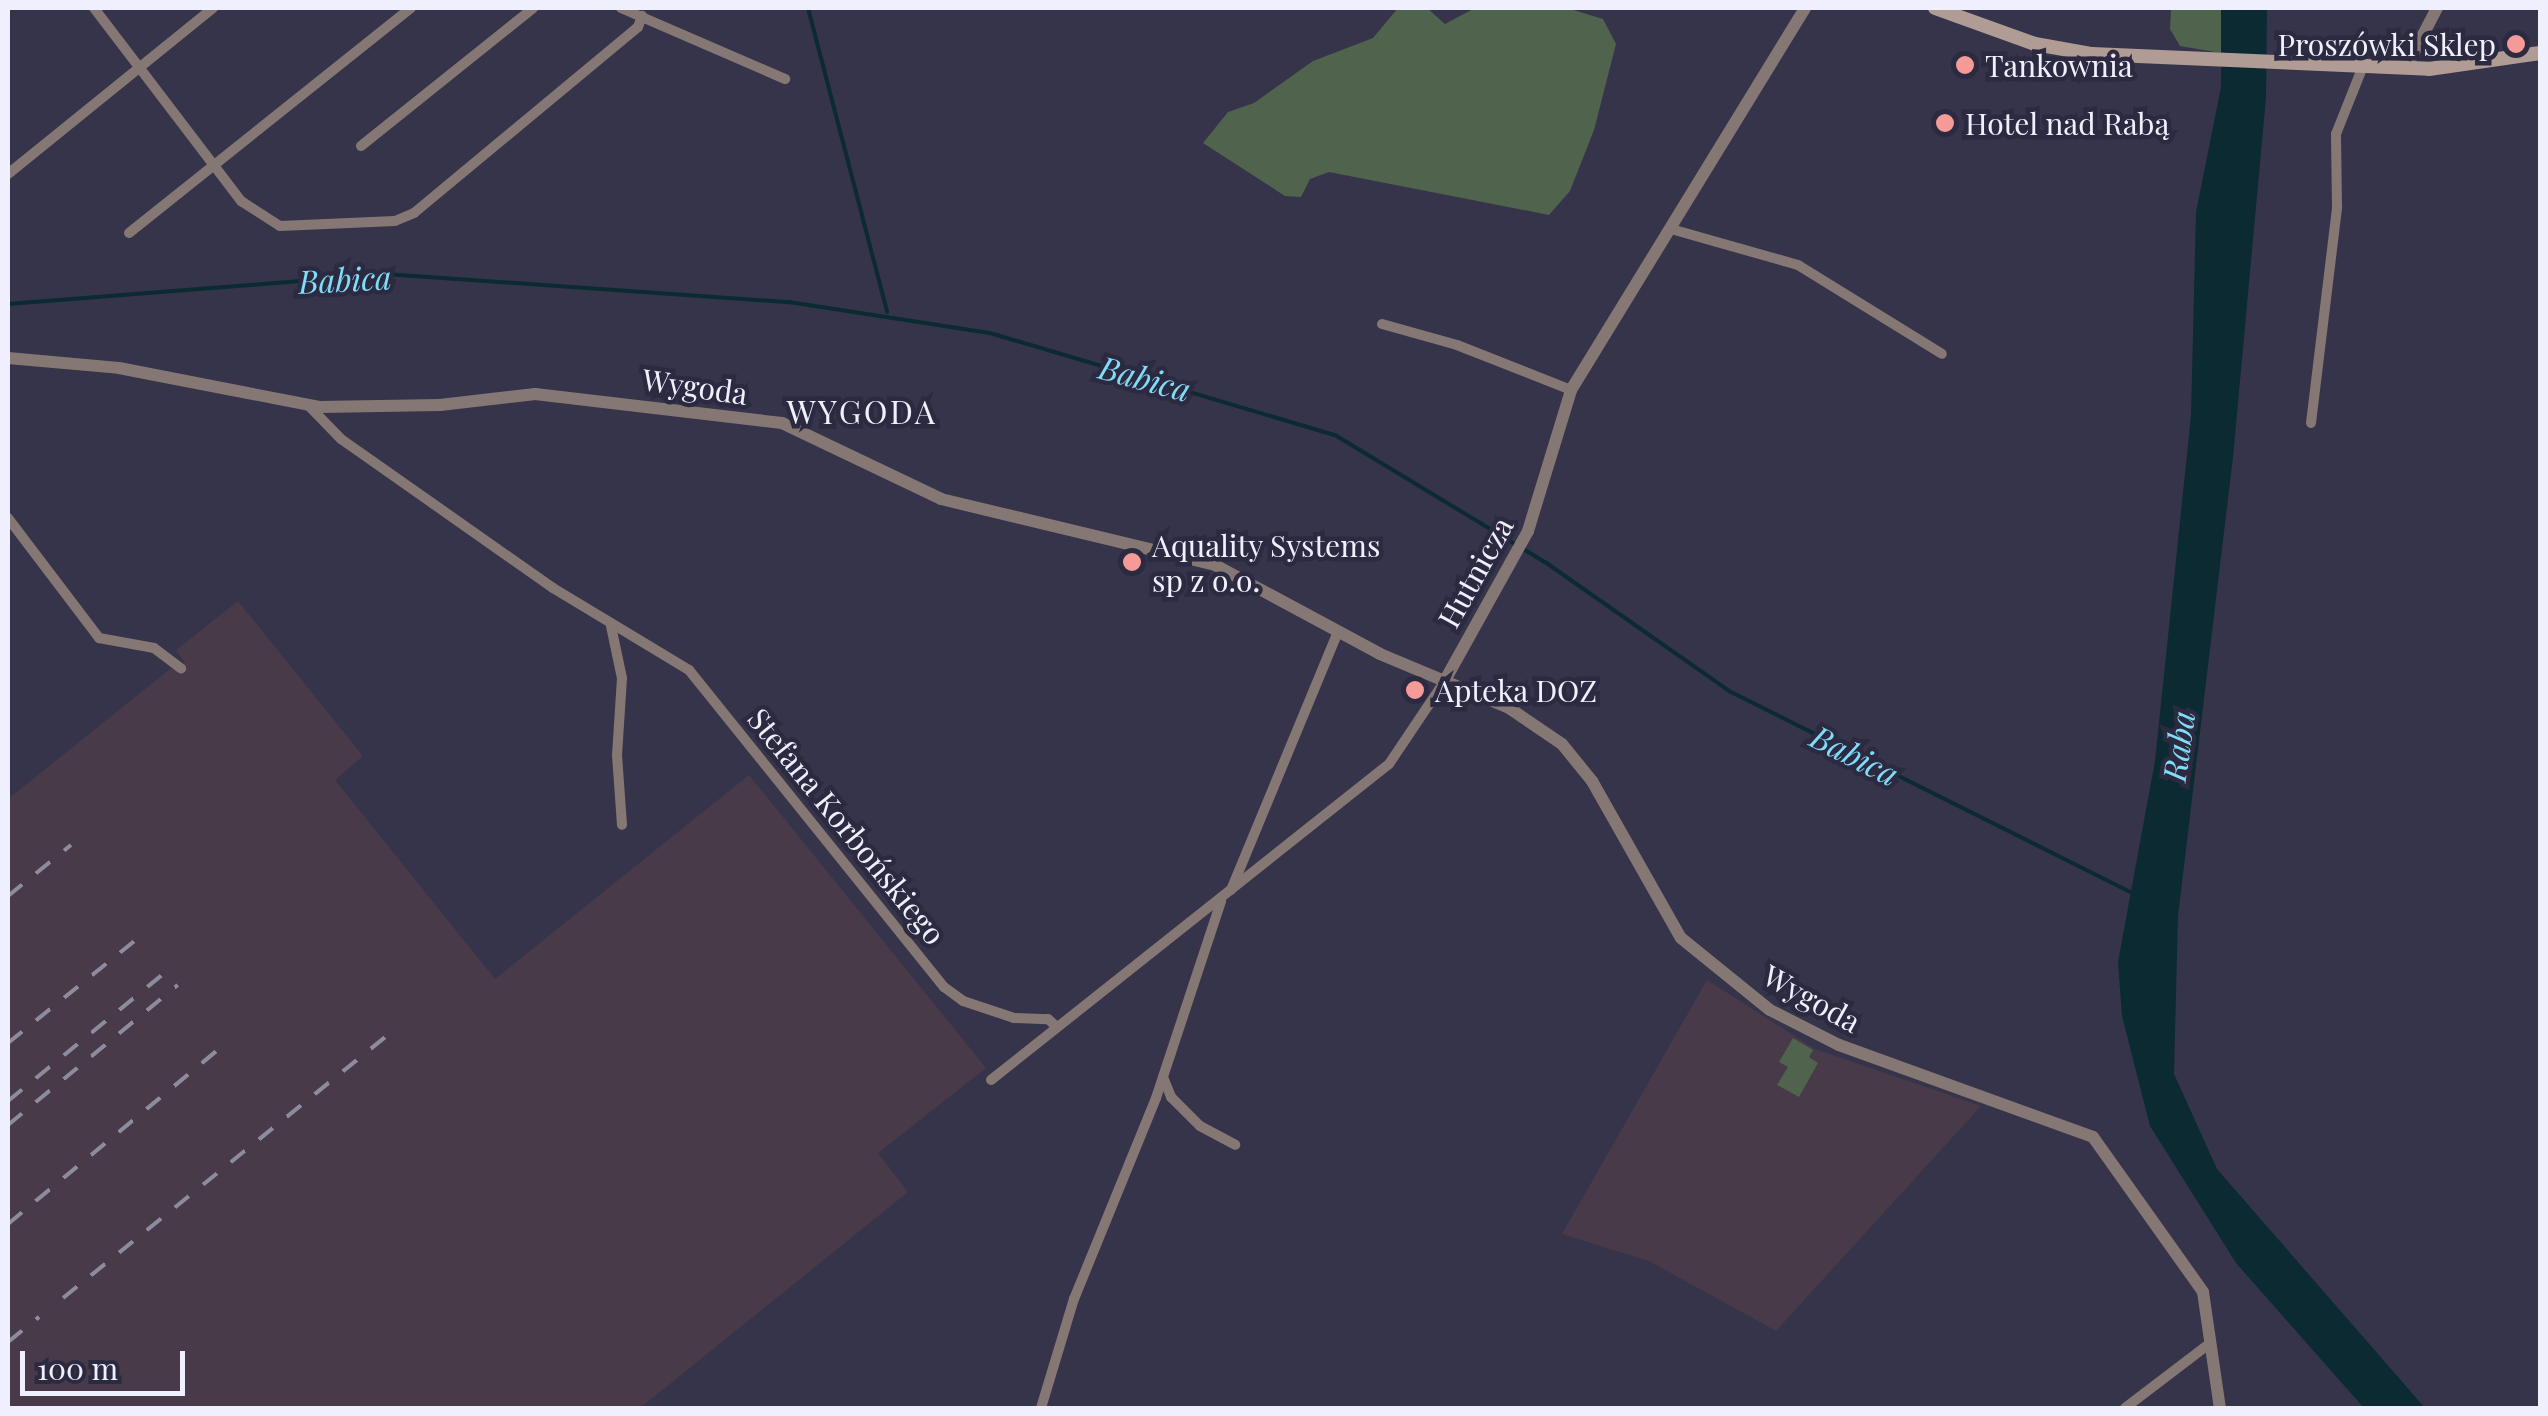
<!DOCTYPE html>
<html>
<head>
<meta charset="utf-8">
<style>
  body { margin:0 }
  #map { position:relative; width:2548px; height:1416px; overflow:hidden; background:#36344a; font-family:"Playfair Display",serif }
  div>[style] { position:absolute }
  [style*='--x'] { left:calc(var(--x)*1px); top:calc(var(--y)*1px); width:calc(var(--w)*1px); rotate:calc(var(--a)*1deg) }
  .industrial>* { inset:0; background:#483a48 }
  .green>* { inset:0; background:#4f634d }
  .water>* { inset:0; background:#0b2a32 }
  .stream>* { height:4px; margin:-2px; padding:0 2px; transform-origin:2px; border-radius:2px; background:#0b2a32 }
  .minor>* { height:10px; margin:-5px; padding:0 5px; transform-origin:5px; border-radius:5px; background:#857874 }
  .tertiary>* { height:12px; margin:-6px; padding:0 6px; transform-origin:6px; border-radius:6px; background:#857874 }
  .secondary>* { height:14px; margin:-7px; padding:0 7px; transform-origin:7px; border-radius:7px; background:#b09c95 }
  .rail>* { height:4px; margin-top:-2px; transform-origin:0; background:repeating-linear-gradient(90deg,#8d8c9e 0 18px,transparent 0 36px) }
  .dots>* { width:28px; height:28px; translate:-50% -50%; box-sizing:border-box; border:5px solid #2c2a40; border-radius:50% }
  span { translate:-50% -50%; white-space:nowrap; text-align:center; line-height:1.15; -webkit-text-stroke:9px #2c2a40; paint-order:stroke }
  .poi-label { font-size:30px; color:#f0effd }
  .right { translate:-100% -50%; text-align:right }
  .left { translate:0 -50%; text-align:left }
  .street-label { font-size:30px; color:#f0effd }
  .water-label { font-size:32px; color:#81ddf7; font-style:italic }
  .neighbourhood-label { font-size:32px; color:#f0effd; letter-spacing:2.5px }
  .frame { position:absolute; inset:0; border:10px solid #f0effd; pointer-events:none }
  .scale { position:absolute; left:20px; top:1351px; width:165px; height:45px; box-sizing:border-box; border:5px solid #f0effd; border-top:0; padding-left:12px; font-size:30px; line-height:35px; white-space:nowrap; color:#f0effd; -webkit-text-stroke:8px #2c2a40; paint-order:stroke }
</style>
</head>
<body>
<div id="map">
  <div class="industrial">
    <div style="clip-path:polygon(238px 601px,363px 756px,335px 780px,495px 979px,749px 775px,986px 1068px,878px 1153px,908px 1192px,640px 1408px,8px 1408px,8px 799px,170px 669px,181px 668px,185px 663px,176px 650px)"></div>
    <div style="clip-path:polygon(1707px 980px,1815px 1049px,1981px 1106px,1776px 1331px,1649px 1261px,1562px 1234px)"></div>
  </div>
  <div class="green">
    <div style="clip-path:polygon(1398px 8px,1427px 8px,1445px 24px,1475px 8px,1567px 8px,1603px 19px,1616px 44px,1594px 130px,1570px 191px,1549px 215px,1329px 172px,1310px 179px,1301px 197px,1285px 196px,1203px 143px,1228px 112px,1254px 103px,1313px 61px,1373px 38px)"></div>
    <div style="clip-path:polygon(2171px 8px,2221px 8px,2221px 53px,2180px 46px,2170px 29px)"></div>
    <div style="clip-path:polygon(1793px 1038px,1813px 1050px,1809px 1057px,1818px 1063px,1799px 1097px,1777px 1085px,1788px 1067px,1779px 1062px)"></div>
  </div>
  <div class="water">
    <div style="clip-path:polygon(2221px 8px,2267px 8px,2266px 98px,2233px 457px,2178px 916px,2174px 1074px,2217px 1169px,2425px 1408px,2364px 1408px,2236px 1263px,2150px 1126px,2122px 1016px,2118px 962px,2155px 761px,2191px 416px,2196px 212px,2221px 87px)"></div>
  </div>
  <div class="stream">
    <div style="--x:808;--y:8;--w:314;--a:75.4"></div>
    <div style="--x:8;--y:304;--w:378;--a:-4.5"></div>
    <div style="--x:385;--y:274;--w:405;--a:4"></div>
    <div style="--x:789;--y:302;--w:203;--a:8.8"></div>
    <div style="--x:990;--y:333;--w:360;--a:16.5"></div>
    <div style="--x:1335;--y:435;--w:245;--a:31.2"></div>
    <div style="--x:1545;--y:562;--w:227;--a:35"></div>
    <div style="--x:1731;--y:692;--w:451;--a:26.6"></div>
  </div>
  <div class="minor">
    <div style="--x:94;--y:8;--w:243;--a:52.7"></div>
    <div style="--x:241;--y:201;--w:46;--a:32.7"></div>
    <div style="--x:280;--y:226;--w:115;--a:-2.5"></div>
    <div style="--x:395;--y:221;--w:21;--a:-23"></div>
    <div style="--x:414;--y:213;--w:291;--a:-39.7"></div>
    <div style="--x:638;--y:27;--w:12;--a:-70"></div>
    <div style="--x:621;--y:8;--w:179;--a:23.4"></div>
    <div style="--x:361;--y:146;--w:221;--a:-38.7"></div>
    <div style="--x:8;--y:174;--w:264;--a:-39"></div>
    <div style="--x:1671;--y:229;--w:132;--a:15.8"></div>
    <div style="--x:1798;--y:265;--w:169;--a:31.7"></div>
    <div style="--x:129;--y:233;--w:361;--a:-38.6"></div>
    <div style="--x:1382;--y:324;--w:78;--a:15.6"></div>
    <div style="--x:1457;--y:345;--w:123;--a:21.5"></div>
    <div style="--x:309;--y:406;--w:46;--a:45.9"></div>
    <div style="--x:341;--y:439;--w:259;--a:35.1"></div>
    <div style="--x:553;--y:588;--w:159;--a:31.1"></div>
    <div style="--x:689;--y:670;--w:407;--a:51.2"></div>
    <div style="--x:944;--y:987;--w:24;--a:36"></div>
    <div style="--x:963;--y:1001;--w:54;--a:18.4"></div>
    <div style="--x:1014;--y:1018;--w:34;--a:2"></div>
    <div style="--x:1048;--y:1019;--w:12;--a:42"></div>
    <div style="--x:2311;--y:423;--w:218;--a:-83.1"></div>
    <div style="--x:2337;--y:207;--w:73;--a:-90.8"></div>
    <div style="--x:2336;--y:134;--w:73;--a:-68.3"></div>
    <div style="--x:8;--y:518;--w:151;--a:52.8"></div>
    <div style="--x:99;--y:638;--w:56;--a:10.3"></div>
    <div style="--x:154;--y:648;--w:34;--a:37"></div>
    <div style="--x:611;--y:626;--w:53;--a:78.1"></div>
    <div style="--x:622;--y:678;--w:77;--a:93.7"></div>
    <div style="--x:617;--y:755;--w:70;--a:85.9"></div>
    <div style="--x:1231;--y:890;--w:279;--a:-67.5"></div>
    <div style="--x:1163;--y:1077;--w:22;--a:68"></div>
    <div style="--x:1171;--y:1097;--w:41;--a:45"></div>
    <div style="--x:1200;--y:1126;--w:40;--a:28"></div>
    <div style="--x:991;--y:1080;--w:508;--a:-38.45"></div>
    <div style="--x:1389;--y:764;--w:99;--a:-56.1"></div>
    <div style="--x:1041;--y:1408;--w:114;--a:-73.2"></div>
    <div style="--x:1074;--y:1299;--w:217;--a:-67.8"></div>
    <div style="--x:1156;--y:1098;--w:207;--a:-71.7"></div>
    <div style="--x:2125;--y:1408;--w:106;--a:-37.3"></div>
  </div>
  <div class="tertiary">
    <div style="--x:2406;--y:68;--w:68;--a:-62.7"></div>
    <div style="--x:8;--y:358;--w:111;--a:5.1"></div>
    <div style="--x:119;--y:368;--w:204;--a:11"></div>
    <div style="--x:319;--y:407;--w:121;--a:-0.9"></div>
    <div style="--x:440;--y:405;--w:96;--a:-6.6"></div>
    <div style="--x:535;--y:394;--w:249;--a:6.7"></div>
    <div style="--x:782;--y:423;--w:176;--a:25.5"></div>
    <div style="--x:941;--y:499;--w:282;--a:13.5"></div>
    <div style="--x:1215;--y:565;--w:187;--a:28.3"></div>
    <div style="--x:1380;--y:654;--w:140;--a:22.7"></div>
    <div style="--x:1509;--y:708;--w:64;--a:34.2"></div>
    <div style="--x:1562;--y:744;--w:48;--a:51"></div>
    <div style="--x:1592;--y:781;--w:180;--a:60.5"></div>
    <div style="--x:1681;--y:938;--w:114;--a:39"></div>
    <div style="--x:1770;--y:1010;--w:77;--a:26.9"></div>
    <div style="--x:1839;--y:1045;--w:270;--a:19.9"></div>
    <div style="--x:2093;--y:1137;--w:190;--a:54.6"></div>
    <div style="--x:2203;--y:1292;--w:117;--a:81.7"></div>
    <div style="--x:1444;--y:682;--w:173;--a:-60.9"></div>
    <div style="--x:1528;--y:531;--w:147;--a:-73"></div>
    <div style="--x:1571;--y:390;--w:448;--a:-58.5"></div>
  </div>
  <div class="secondary">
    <div style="--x:1935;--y:8;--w:106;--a:19.8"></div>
    <div style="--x:2035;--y:44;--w:58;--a:10"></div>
    <div style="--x:2092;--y:54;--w:337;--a:2.5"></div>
    <div style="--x:2429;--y:69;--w:112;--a:-8.2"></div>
  </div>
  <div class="rail">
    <div style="--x:8;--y:896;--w:81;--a:-39"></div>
    <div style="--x:8;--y:1043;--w:172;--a:-38.9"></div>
    <div style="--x:8;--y:1101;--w:207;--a:-39.3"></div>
    <div style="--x:8;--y:1125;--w:220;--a:-39.5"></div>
    <div style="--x:8;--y:1224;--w:282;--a:-39.7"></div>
    <div style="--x:63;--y:1298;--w:422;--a:-39"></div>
    <div style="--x:8;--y:1342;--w:40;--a:-39"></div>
  </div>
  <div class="dots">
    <div style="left:2516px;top:44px;background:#f59b97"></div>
    <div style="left:1965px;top:65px;background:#f59b97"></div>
    <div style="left:1945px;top:123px;background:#f59b97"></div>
    <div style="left:1132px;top:562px;background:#f59b97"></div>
    <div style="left:1415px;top:690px;background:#f59b97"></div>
  </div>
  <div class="poi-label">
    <span class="right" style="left:2496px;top:44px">Proszówki Sklep</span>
    <span class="left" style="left:1985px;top:65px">Tankownia</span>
    <span class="left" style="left:1965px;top:123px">Hotel nad Rabą</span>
    <span class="left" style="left:1152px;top:562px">Aquality Systems<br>sp z o.o.</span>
    <span class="left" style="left:1435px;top:690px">Apteka DOZ</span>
  </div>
  <div class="street-label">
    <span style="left:695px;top:386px;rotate:8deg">Wygoda</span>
    <span style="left:1475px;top:572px;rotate:-61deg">Hutnicza</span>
    <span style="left:847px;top:826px;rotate:51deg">Stefana Korbońskiego</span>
    <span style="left:1812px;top:998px;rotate:29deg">Wygoda</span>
  </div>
  <div class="water-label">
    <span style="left:345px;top:279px;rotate:-3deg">Babica</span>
    <span style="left:1145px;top:378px;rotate:15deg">Babica</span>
    <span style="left:2178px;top:746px;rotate:-82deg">Raba</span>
    <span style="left:1855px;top:755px;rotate:27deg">Babica</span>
  </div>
  <div class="neighbourhood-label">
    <span style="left:862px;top:411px">WYGODA</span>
  </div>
  <div class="frame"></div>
  <div class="scale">100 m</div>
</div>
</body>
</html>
